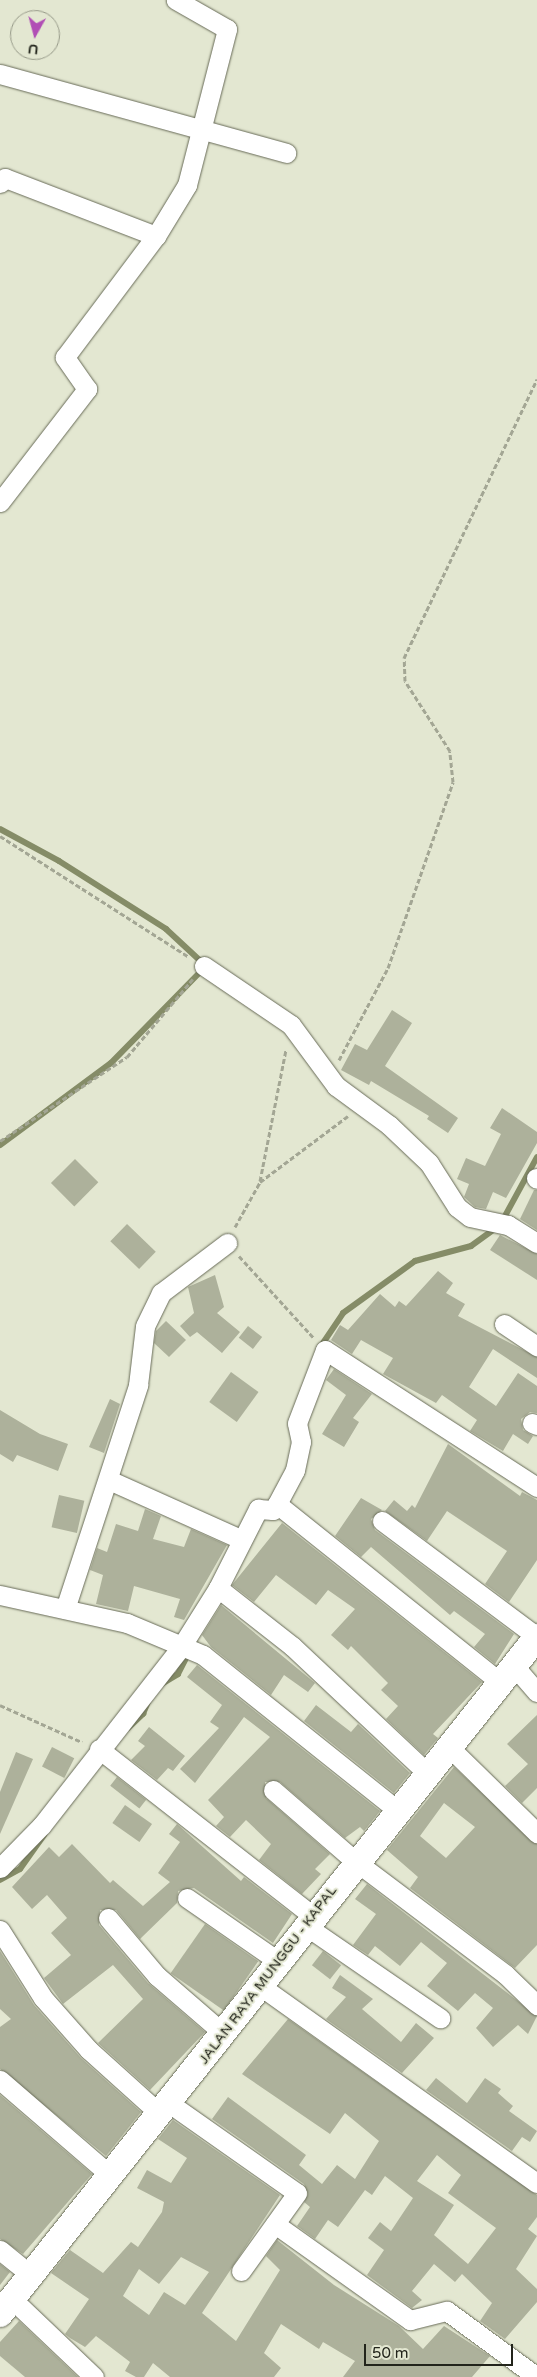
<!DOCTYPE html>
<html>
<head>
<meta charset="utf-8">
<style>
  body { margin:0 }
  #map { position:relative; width:537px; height:2377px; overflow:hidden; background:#e3e7d1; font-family:"Varela Round",sans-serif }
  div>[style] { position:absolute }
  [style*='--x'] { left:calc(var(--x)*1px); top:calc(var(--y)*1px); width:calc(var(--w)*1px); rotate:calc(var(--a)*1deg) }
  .stream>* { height:6px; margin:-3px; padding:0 3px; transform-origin:3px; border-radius:3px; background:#858c67 }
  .building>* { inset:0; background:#adb19b; transform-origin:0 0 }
  .path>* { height:3px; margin-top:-1.5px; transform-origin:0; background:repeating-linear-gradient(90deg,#a3a694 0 5px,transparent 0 7.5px) }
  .roads { filter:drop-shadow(0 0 1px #686b58) drop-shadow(0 0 1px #686b58) }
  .street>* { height:19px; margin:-9.5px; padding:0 9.5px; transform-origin:9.5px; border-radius:9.5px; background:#fff }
  .secondary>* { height:26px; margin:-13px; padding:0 13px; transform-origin:13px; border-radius:13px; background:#fff }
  span { translate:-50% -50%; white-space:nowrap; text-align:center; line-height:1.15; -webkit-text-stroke:4px #e3e7d1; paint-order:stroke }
  .street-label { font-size:14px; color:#22241b }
  .north { position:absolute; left:10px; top:10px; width:50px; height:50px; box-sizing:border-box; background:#e3e7d1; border:1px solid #969988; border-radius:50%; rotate:187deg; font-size:14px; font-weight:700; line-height:20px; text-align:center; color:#22241b }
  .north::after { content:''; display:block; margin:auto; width:18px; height:22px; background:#b14eb5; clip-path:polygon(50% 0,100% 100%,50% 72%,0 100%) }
  .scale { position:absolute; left:364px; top:2344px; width:149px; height:22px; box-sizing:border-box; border:2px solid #22241b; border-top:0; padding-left:6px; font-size:15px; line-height:18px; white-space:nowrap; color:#22241b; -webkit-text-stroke:4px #e3e7d1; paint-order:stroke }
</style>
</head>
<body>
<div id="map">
  <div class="stream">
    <div style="--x:0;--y:829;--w:67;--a:28.5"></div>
    <div style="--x:59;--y:861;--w:127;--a:32.4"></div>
    <div style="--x:166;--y:929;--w:54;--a:42.8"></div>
    <div style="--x:206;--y:966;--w:136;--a:134.4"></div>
    <div style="--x:111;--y:1063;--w:138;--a:143.5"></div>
    <div style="--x:505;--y:1216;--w:67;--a:-61.5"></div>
    <div style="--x:323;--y:1343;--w:36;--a:-56"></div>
    <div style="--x:343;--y:1313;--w:89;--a:-35.8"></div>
    <div style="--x:415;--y:1261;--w:58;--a:-15"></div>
    <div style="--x:471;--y:1246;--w:29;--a:-36"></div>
    <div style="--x:160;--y:1685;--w:21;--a:-31"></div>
    <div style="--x:178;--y:1674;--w:20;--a:-63"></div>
    <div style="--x:128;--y:1728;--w:21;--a:-43"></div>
    <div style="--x:143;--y:1714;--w:22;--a:-68"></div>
    <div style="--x:0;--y:1880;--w:23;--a:-29"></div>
    <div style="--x:20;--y:1869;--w:42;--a:-54.8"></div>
  </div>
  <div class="building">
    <div style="clip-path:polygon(392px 1010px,412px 1023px,385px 1066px,458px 1118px,448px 1133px,427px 1119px,429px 1116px,371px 1081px,369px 1085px,341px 1070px,355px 1044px,367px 1050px)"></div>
    <div style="clip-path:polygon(502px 1108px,537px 1132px,537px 1143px,506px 1198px,493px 1192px,486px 1209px,475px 1207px,464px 1197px,469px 1184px,457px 1179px,466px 1158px,485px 1166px,501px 1134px,490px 1128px)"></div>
    <div style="left:75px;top:1159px;width:33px;height:34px;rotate:45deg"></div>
    <div style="clip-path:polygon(534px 1190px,537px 1190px,537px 1230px,520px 1219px)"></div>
    <div style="left:127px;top:1224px;width:40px;height:24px;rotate:44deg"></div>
    <div style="clip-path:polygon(500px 1235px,537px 1254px,537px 1280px,490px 1250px)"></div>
    <div style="clip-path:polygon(438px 1271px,453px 1283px,446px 1293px,465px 1304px,458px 1316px,537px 1357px,537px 1378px,493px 1349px,469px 1387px,496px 1406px,518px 1373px,537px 1386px,537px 1413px,530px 1412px,521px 1419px,523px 1430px,533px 1436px,528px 1444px,513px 1434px,503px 1451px,470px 1431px,477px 1420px,442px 1395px,436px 1403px,383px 1374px,393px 1358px,361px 1340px,352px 1354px,331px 1340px,340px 1325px,348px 1330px,380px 1294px,395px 1307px,399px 1301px,406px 1306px)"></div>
    <div style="clip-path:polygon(215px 1275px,224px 1307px,217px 1313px,240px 1332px,222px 1353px,197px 1332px,190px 1337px,180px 1326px,194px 1313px,188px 1287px)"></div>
    <div style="clip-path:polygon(166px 1321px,186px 1340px,169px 1357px,154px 1343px,156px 1331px)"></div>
    <div style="left:248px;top:1326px;width:18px;height:15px;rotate:38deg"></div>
    <div style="clip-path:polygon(334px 1369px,372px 1394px,353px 1418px,359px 1422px,344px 1447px,322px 1434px,346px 1395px,326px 1380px)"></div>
    <div style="left:231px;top:1372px;width:34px;height:37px;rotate:36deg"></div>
    <div style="clip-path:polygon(110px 1399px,120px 1404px,104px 1453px,89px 1447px)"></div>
    <div style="clip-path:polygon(0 1410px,40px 1434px,68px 1444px,58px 1471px,17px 1455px,13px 1462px,0 1454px)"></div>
    <div style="clip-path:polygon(448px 1444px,520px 1496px,522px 1492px,537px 1500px,537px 1560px,509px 1602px,485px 1584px,507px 1551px,447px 1511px,427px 1541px,385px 1511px,394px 1500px,407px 1511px,412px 1505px,415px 1508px)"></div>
    <div style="left:59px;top:1495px;width:26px;height:33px;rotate:13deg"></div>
    <div style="clip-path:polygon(361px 1498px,382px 1510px,371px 1519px,375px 1530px,514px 1634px,495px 1664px,474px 1647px,485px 1634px,454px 1611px,450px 1615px,371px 1547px,361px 1557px,335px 1536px)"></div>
    <div style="clip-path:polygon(145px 1509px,161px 1516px,153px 1539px,184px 1547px,191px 1529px,227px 1545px,184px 1620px,174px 1617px,180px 1599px,134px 1586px,128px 1611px,96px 1604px,103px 1575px,90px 1570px,97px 1548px,107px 1552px,116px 1524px,138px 1531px)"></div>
    <div style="clip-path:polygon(282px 1523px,482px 1682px,433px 1734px,438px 1738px,424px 1755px,386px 1719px,398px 1706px,381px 1690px,388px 1683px,351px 1646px,348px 1650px,331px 1635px,355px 1609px,328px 1590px,316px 1605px,276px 1575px,254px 1602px,232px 1585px)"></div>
    <div style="clip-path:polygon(221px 1605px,315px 1683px,308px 1692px,284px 1675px,271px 1695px,211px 1647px,202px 1635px)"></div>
    <div style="clip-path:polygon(197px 1665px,380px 1811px,364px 1831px,360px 1827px,345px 1838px,280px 1782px,265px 1782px,266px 1798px,330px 1854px,315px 1869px,321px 1874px,302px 1894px,259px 1860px,271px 1844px,246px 1820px,230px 1837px,216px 1826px,224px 1817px,208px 1800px,270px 1737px,244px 1717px,195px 1783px,180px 1769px,219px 1728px,210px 1722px,222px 1705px,187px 1677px)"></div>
    <div style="clip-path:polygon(316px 1705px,351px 1732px,358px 1724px,410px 1773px,394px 1793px,304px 1721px)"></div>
    <div style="clip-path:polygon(537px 1715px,537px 1788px,522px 1803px,505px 1786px,528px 1764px,507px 1744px)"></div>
    <div style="clip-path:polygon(149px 1727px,185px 1756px,173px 1771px,168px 1768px,157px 1780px,131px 1760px,145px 1746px,138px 1741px)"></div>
    <div style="left:52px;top:1747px;width:25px;height:22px;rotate:27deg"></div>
    <div style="clip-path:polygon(16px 1752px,33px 1759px,0 1834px,0 1792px)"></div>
    <div style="clip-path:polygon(evenodd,454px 1767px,537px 1844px,537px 1945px,515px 1968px,410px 1888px,418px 1877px,387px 1850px,454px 1767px,444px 1803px,475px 1827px,446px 1858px,420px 1836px,444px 1803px)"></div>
    <div style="left:117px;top:1777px;width:37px;height:11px;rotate:38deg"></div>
    <div style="left:125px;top:1805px;width:33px;height:22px;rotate:35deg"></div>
    <div style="clip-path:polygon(177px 1824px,241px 1881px,244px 1877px,292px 1914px,273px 1943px,194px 1888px,178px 1891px,177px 1903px,140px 1939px,116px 1910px,100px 1910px,99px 1925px,148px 1983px,205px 2032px,150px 2090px,98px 2043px,143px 1999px,113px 1965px,63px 2004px,44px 1978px,71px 1955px,51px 1933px,67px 1918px,47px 1895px,32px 1909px,12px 1887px,49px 1847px,59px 1857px,72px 1844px,110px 1883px,113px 1880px,143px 1906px,170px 1882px,158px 1873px,180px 1842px,169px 1834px)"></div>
    <div style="clip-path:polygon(367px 1884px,537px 2016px,528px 2034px,518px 2025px,493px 2047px,476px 2028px,493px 2008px,475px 1993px,458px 2011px,427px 1986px,447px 1963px,421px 1942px,400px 1966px,375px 1946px,368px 1955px,353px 1945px,376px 1914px,355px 1899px)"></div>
    <div style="left:205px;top:1924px;width:65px;height:60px;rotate:35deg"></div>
    <div style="clip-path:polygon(0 1951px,34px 2005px,81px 2058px,141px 2112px,106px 2156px,0 2069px,0 2027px,11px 2019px,0 2009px)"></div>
    <div style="left:323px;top:1951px;width:23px;height:18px;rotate:38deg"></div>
    <div style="clip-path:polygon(340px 1975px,373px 1999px,362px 2009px,401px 2042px,416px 2023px,434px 2038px,402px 2073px,326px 2019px,346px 1997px,332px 1988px)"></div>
    <div style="clip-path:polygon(evenodd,288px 2019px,537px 2195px,537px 2217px,528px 2229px,537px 2236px,516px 2269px,537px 2289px,537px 2302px,505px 2339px,480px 2321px,492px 2303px,462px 2274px,455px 2282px,434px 2264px,412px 2291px,422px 2300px,412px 2308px,367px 2275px,384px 2250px,368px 2238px,380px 2222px,391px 2231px,413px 2198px,385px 2176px,372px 2195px,365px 2190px,338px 2227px,328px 2220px,315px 2239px,297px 2226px,310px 2207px,304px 2202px,308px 2194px,304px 2184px,212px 2119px,228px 2097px,306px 2155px,299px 2165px,322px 2184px,337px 2165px,355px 2179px,379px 2141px,345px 2113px,330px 2134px,242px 2074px,288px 2019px,437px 2155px,461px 2175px,448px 2193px,496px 2228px,468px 2264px,434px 2235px,454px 2205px,417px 2181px,437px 2155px)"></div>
    <div style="clip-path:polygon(436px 2078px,467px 2103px,485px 2078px,501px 2089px,498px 2093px,513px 2106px,509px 2111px,537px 2131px,530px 2142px,522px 2137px,512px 2151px,426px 2090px)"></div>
    <div style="clip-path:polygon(0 2095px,92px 2174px,23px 2254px,0 2239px)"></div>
    <div style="clip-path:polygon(evenodd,173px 2120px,280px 2195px,202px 2313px,236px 2341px,280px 2270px,266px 2256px,277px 2240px,334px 2285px,399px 2326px,423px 2349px,444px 2326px,490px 2356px,472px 2377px,343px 2377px,355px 2361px,323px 2342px,319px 2349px,281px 2324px,264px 2353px,281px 2368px,274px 2377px,170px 2377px,153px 2363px,144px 2377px,136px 2377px,125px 2371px,130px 2362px,96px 2336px,85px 2347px,70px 2338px,65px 2334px,89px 2299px,51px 2273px,70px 2250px,103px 2273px,131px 2242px,138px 2247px,162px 2212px,164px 2202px,137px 2188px,147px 2170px,171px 2183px,187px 2158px,158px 2139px,173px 2120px,181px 2257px,209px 2272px,185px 2305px,164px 2292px,149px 2315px,123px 2296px,139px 2269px,159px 2284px,181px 2257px)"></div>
    <div style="clip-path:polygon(0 2264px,10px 2272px,0 2285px)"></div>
    <div style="clip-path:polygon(19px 2321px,78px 2377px,25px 2377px,0 2356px,0 2342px)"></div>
  </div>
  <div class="path">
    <div style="--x:0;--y:836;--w:223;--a:32.6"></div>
    <div style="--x:339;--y:1060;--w:104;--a:-62"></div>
    <div style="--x:388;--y:968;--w:197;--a:-70.7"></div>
    <div style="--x:453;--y:782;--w:31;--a:-96"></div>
    <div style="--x:450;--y:751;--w:83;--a:-122.7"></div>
    <div style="--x:405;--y:681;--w:23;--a:-92"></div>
    <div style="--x:404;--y:658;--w:309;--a:-64.5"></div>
    <div style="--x:0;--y:1141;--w:152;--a:-33.5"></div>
    <div style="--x:127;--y:1057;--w:102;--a:-49.8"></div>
    <div style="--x:260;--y:1181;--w:134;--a:-78.8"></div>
    <div style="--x:235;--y:1227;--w:51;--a:-60.9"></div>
    <div style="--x:260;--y:1182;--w:110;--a:-36.9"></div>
    <div style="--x:239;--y:1256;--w:110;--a:47.6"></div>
    <div style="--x:0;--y:1705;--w:90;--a:24.3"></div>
  </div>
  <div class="roads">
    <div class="street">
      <div style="--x:0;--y:74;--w:297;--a:15.4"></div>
      <div style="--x:0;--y:183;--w:7;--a:-45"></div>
      <div style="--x:5;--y:178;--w:162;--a:21"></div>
      <div style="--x:156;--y:236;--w:60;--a:-58.7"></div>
      <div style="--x:187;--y:185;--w:161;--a:-75.6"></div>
      <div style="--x:227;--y:29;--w:59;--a:-150.4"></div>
      <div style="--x:0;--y:502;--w:143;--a:-52.4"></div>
      <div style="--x:87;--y:389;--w:39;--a:-125"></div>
      <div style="--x:65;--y:357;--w:151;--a:-53.1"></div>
      <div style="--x:204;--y:966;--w:105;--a:34.1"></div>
      <div style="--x:291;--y:1025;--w:76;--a:53.6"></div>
      <div style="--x:336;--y:1086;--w:66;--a:36.3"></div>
      <div style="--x:389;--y:1125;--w:55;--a:43.5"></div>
      <div style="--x:429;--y:1163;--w:52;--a:57.5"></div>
      <div style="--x:457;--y:1207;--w:16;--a:38"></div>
      <div style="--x:470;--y:1217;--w:39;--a:12"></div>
      <div style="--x:508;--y:1225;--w:34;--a:32"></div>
      <div style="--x:536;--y:1178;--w:1;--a:45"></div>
      <div style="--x:504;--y:1324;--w:40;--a:34"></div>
      <div style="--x:532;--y:1423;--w:5;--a:22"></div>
      <div style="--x:109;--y:1480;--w:144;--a:24.2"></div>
      <div style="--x:277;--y:1504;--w:287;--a:38.6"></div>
      <div style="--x:382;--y:1521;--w:194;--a:36.8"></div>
      <div style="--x:218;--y:1588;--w:94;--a:38.1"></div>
      <div style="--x:292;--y:1646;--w:184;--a:43.2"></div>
      <div style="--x:0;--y:1595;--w:130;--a:12.4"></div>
      <div style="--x:127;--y:1623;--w:82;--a:22.8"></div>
      <div style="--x:203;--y:1655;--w:247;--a:38.6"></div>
      <div style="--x:65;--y:1609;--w:236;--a:-71.9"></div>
      <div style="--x:138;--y:1385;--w:59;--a:-83.2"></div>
      <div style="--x:145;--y:1326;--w:37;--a:-64"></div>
      <div style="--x:161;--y:1293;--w:83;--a:-37.1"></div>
      <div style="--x:515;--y:1667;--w:33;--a:49"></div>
      <div style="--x:447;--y:1745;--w:126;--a:44.4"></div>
      <div style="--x:99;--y:1749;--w:273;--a:38"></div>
      <div style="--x:273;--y:1790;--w:108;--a:40.9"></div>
      <div style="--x:355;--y:1861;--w:188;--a:37"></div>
      <div style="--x:505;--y:1974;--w:45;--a:44.1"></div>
      <div style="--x:0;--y:1868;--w:60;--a:-45.7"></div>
      <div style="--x:42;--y:1825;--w:226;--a:-52"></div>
      <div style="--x:181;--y:1647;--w:70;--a:-57.9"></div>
      <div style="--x:218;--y:1588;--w:89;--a:-63.1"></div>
      <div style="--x:258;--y:1509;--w:15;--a:4"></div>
      <div style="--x:273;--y:1510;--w:7;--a:-56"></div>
      <div style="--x:277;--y:1504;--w:38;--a:-62"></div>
      <div style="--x:295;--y:1470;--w:29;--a:-78"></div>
      <div style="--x:301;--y:1442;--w:19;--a:-102"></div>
      <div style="--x:297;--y:1423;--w:78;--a:-69"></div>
      <div style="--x:325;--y:1350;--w:252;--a:32.9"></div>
      <div style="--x:187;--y:1898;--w:111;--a:34.7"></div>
      <div style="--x:108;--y:1918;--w:76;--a:49.8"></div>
      <div style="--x:157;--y:1976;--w:87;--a:40.8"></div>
      <div style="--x:306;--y:1926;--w:163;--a:34.5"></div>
      <div style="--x:0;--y:1930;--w:80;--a:57.7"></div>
      <div style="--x:43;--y:1998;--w:69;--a:48.5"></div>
      <div style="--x:89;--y:2050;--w:96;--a:42"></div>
      <div style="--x:259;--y:1985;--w:341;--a:35.5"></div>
      <div style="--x:0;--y:2080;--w:144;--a:40.8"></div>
      <div style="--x:169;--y:2103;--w:156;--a:35.1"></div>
      <div style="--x:297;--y:2193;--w:96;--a:125.7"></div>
      <div style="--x:275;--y:2224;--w:166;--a:35.4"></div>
      <div style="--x:410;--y:2320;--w:38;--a:-14"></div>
      <div style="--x:447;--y:2311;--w:112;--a:36.3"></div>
      <div style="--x:0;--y:2250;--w:38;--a:39"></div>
      <div style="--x:12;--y:2299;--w:113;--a:43.6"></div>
    </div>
    <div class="secondary">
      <div style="--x:0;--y:2314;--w:864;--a:-51.58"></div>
    </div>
  </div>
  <div class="street-label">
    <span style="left:268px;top:1975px;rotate:-53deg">JALAN RAYA MUNGGU - KAPAL</span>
  </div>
  <div class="north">U</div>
  <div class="scale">50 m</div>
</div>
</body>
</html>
